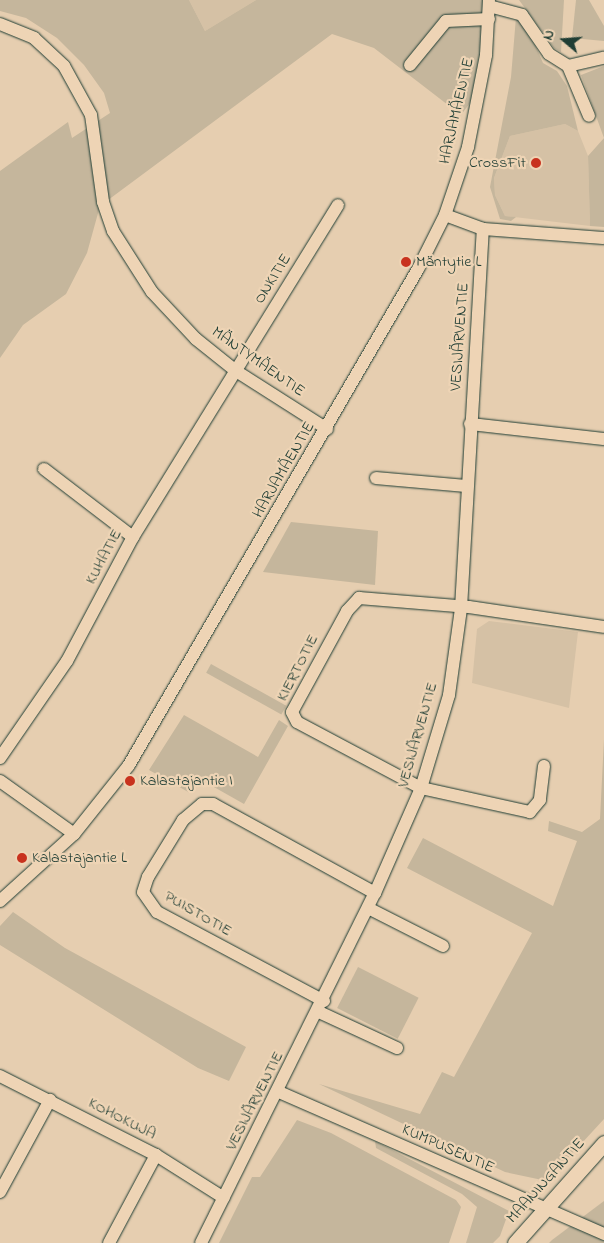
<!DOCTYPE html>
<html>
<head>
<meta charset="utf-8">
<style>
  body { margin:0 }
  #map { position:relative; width:604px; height:1243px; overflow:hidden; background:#e6ceb0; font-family:"Indie Flower",sans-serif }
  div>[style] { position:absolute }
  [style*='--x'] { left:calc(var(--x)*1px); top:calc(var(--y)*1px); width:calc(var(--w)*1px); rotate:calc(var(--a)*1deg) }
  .built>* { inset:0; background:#d5c1a5 }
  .green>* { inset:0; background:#c5b69c; transform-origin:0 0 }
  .roads { filter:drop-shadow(0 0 1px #1f3d34) drop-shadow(0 0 1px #1f3d34) }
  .minor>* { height:12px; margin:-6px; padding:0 6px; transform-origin:6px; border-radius:6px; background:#eed4b5 }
  .major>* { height:15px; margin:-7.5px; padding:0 7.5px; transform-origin:7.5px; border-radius:7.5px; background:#eed4b5 }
  .dots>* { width:14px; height:14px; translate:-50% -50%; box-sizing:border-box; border:2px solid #eed4b5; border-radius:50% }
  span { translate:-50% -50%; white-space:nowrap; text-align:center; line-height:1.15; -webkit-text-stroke:4.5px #eed4b5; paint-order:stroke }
  .street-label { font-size:16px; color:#1f3d34 }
  .poi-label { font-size:16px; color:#1f3d34 }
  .right { translate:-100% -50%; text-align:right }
  .left { translate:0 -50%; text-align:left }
  .north { position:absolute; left:539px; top:15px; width:50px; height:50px; -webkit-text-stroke:4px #eed4b5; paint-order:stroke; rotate:288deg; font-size:14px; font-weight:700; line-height:20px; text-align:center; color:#1f3d34 }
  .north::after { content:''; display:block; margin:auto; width:18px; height:22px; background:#1f3d34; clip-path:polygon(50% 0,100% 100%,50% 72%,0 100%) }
</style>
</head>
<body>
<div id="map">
  <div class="built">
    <div style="clip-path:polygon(189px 0,256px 0,205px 31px)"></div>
    <div style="clip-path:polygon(565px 124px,578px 131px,588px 156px,590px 226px,505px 216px,495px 195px,494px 178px,510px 136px)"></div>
    <div style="clip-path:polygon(489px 621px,578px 632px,569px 708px,472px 683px,477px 629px)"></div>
  </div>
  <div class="green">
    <div style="clip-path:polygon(0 0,189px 0,205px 31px,256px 0,489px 0,478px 92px,461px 115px,374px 48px,332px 34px,100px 206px,87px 253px,66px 294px,23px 325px,0 358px,0 171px,68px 122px,72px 138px,110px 113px,104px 93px,84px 65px,57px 38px,26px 18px,0 11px)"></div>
    <div style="clip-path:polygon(519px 0,564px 0,561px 52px,554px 48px)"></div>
    <div style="clip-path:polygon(576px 0,589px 0,604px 26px,604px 41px,572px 38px)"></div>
    <div style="clip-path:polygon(516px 17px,530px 33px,543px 63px,557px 71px,567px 86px,578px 131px,565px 124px,510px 136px,494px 178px,495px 195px,505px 216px,516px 217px,511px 221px,500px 219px,490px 187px,511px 77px)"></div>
    <div style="clip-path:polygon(604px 66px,604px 227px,590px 226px,588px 156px,604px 138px,581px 75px)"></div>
    <div style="clip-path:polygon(291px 522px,378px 531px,375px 585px,263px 572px)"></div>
    <div style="left:211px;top:664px;width:86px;height:10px;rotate:29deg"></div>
    <div style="clip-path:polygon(184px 715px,258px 757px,279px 720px,288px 726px,244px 804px,198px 778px,190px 793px,149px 770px)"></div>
    <div style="clip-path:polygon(604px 739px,604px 1119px,547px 1181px,505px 1172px,319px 1084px,420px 1114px,442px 1072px,454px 1077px,532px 933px,407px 868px,423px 838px,553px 906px,577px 841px,548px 831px,549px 821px,582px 832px,600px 819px)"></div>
    <div style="clip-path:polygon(13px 912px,65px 948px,246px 1047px,229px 1081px,198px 1068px,0 945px,0 926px)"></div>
    <div style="left:358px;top:967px;width:68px;height:46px;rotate:27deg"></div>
    <div style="clip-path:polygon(297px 1120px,331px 1133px,456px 1200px,461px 1207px,449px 1243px,219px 1243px,252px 1177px,260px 1177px)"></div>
    <div style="clip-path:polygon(375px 1141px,509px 1211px,500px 1236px,493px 1243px,466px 1243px,477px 1207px,462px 1194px,376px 1148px)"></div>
    <div style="clip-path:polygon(604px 1201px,604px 1243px,549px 1243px,552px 1240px)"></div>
  </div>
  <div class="roads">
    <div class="minor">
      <div style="--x:489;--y:6;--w:34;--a:15"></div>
      <div style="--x:522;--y:15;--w:47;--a:55.3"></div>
      <div style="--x:549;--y:54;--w:22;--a:32"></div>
      <div style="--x:568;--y:66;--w:37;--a:-13"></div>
      <div style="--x:0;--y:24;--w:37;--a:22"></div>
      <div style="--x:34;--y:38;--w:41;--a:43"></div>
      <div style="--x:64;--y:66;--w:56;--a:61.1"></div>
      <div style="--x:91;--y:115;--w:88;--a:82.1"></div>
      <div style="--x:103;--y:202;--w:31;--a:71"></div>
      <div style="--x:113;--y:231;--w:72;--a:57.4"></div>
      <div style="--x:152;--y:292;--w:64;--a:46.9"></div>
      <div style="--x:196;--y:339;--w:51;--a:38.7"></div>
      <div style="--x:236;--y:371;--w:108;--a:32.5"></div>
      <div style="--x:410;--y:65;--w:57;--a:-50.7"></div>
      <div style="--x:446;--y:21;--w:43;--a:-2.7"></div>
      <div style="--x:568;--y:66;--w:54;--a:67.2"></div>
      <div style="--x:483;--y:229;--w:121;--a:4.3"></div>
      <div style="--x:470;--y:424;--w:135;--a:6.4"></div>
      <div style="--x:44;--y:469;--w:112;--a:37.4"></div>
      <div style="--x:376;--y:478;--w:90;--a:5.1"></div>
      <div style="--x:0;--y:758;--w:118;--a:-55.4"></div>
      <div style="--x:67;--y:661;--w:140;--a:-62"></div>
      <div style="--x:133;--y:537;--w:390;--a:-58.3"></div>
      <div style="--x:544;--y:766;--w:34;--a:97"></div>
      <div style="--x:540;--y:800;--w:16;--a:130"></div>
      <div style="--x:530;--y:812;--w:112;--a:-167.6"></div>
      <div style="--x:421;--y:788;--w:140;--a:-152"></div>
      <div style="--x:297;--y:722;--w:11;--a:-117"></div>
      <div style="--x:292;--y:712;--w:115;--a:-61.4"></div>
      <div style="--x:347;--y:611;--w:18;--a:-47"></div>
      <div style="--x:359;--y:598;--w:110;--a:4.7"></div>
      <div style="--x:469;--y:607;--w:136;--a:8.4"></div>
      <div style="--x:0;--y:781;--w:91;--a:35.6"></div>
      <div style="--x:0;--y:901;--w:100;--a:-42.2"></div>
      <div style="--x:74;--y:834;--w:88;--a:-51.4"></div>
      <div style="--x:129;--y:765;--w:574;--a:-59.77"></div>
      <div style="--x:418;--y:269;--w:60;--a:-63.4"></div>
      <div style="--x:445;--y:215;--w:72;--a:-71.3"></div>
      <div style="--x:468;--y:147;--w:94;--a:-78.9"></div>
      <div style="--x:486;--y:55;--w:55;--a:-86.9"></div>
      <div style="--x:368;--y:908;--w:84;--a:26.9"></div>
      <div style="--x:324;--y:1001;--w:189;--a:-151.9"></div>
      <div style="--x:157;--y:912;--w:24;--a:-125"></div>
      <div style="--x:143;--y:892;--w:16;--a:-72"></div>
      <div style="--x:148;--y:877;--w:67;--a:-58.4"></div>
      <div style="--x:183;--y:820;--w:25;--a:-40"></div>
      <div style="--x:202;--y:804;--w:11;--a:0"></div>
      <div style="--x:213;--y:804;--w:185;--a:28.8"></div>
      <div style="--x:319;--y:1012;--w:86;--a:24.8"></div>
      <div style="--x:0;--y:1076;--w:175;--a:26.9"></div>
      <div style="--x:156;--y:1155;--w:80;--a:32.3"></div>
      <div style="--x:279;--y:1092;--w:355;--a:23.6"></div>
      <div style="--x:0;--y:1192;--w:105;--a:-61.5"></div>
      <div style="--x:109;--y:1243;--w:100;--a:-61.9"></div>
      <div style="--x:201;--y:1243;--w:391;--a:-63.6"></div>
      <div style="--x:375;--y:893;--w:115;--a:-66.3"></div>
      <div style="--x:421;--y:788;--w:97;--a:-73.2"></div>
      <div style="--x:449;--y:695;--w:88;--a:-82.1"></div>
      <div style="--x:461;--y:608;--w:380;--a:-86.7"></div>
      <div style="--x:483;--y:229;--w:40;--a:-159.8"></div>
    </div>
    <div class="major">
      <div style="--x:515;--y:1243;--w:134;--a:-48.3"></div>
    </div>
  </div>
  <div class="dots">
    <div style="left:536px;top:163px;background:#c8321e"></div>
    <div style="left:406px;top:262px;background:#c8321e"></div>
    <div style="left:130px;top:781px;background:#c8321e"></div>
    <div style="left:22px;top:858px;background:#c8321e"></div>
  </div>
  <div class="street-label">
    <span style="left:457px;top:111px;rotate:-77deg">HARJAMÄENTIE</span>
    <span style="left:273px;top:279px;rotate:-58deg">ONKITIE</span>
    <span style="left:460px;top:337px;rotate:-86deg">VESIJÄRVENTIE</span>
    <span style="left:258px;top:362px;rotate:35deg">MÄNTYMÄENTIE</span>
    <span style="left:284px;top:470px;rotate:-60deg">HARJAMÄENTIE</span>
    <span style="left:104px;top:557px;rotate:-62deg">KUHATIE</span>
    <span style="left:298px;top:668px;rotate:-63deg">KIERTOTIE</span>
    <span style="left:418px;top:735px;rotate:-74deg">VESIJÄRVENTIE</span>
    <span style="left:198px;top:914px;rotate:30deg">PUISTOTIE</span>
    <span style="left:255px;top:1101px;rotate:-63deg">VESIJÄRVENTIE</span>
    <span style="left:122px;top:1119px;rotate:27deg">KOHOKUJA</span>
    <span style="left:448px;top:1149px;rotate:24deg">KUMPUSENTIE</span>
    <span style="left:546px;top:1181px;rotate:-48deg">MAANINGANTIE</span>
  </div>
  <div class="poi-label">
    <span class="right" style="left:526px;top:163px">CrossFit</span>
    <span class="left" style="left:416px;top:262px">Mäntytie L</span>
    <span class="left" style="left:140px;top:781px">Kalastajantie I</span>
    <span class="left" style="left:32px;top:858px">Kalastajantie L</span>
  </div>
  <div class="north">N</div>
</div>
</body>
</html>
